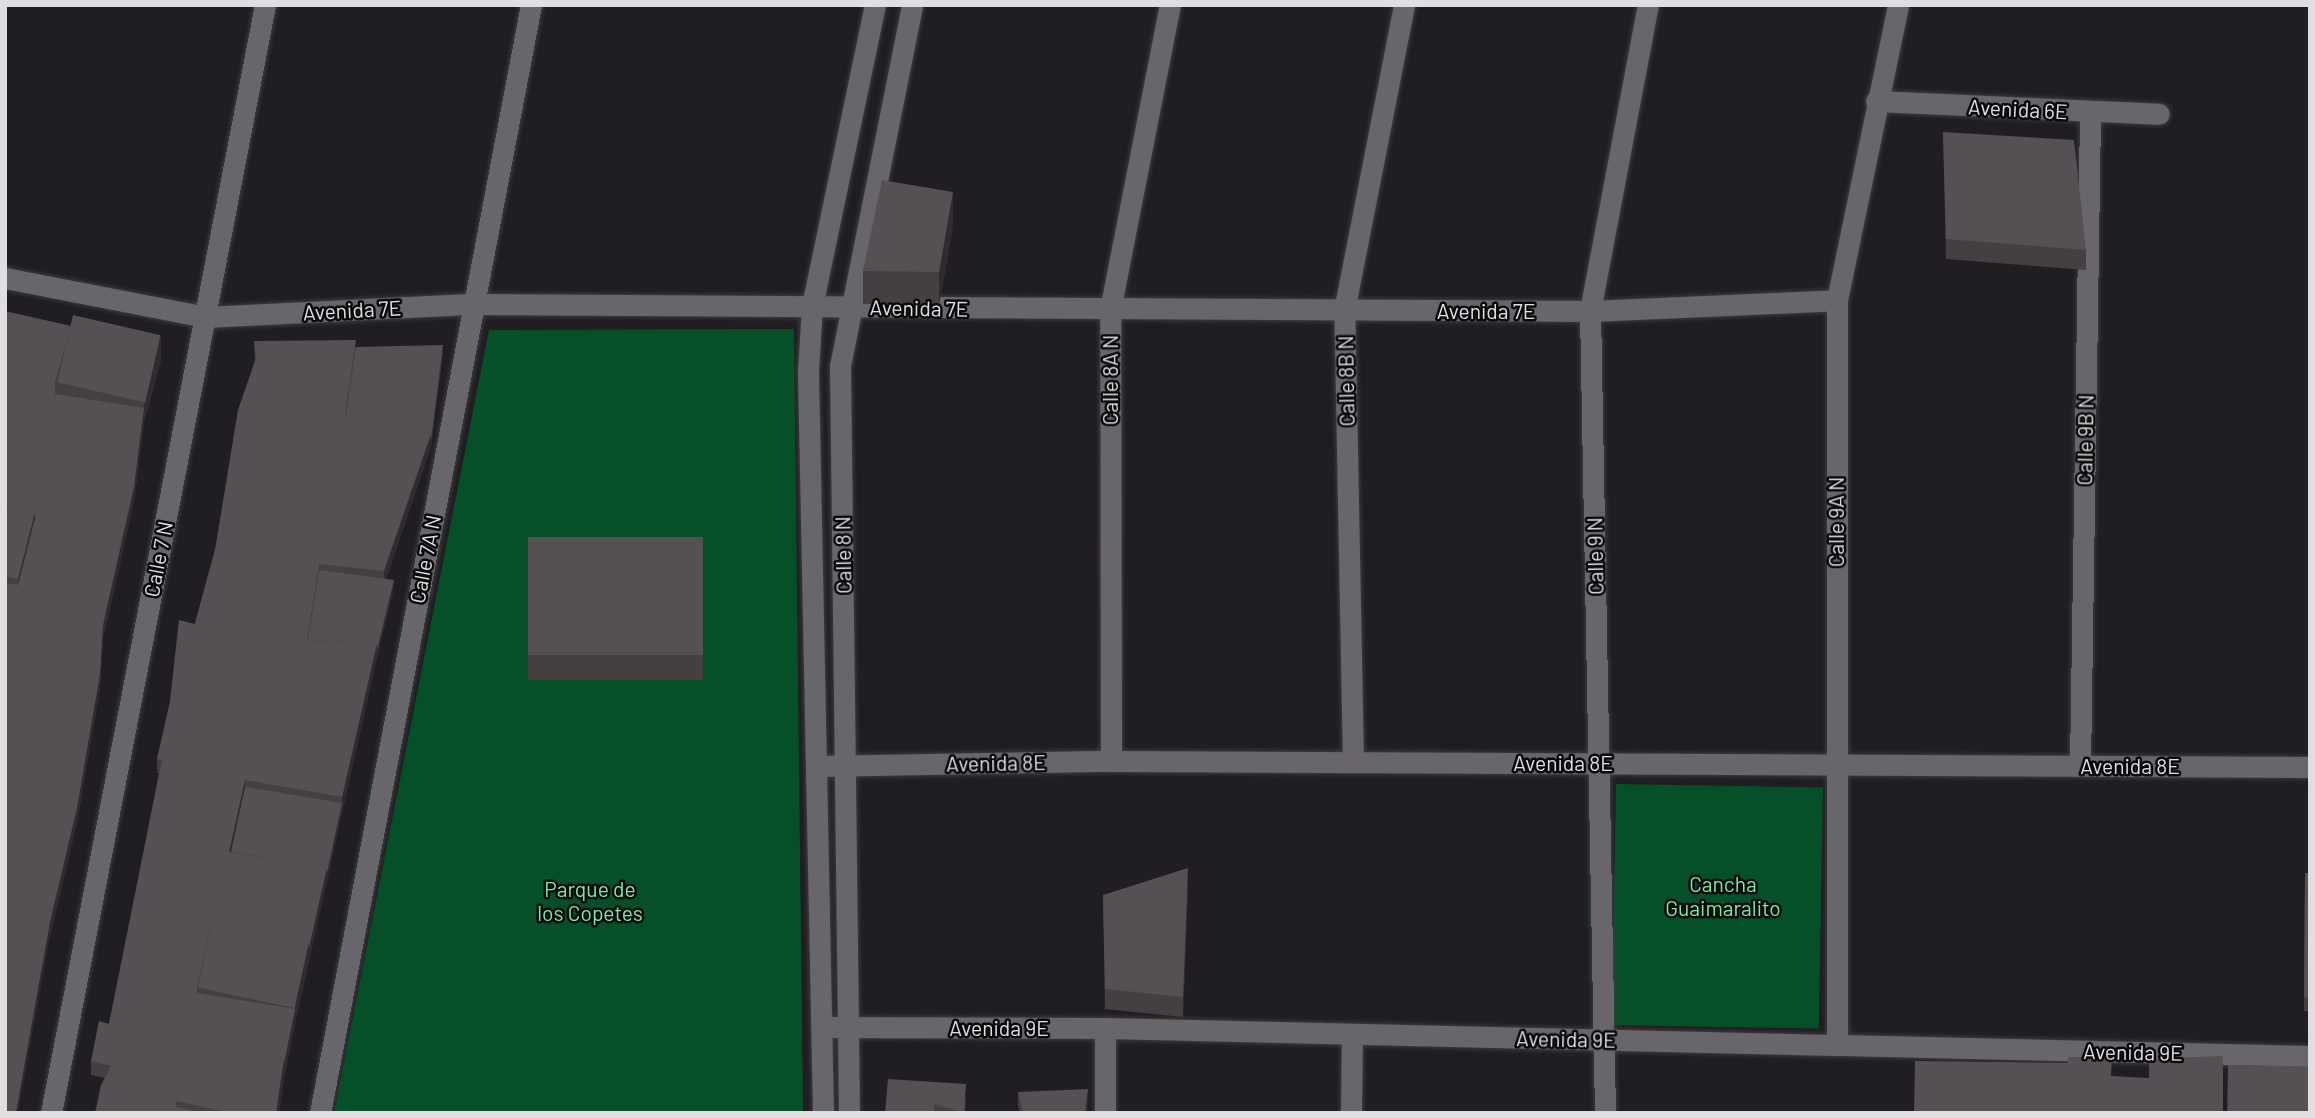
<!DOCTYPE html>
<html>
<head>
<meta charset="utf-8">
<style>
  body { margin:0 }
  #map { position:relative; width:2315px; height:1118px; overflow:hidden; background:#201e22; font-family:Barlow,sans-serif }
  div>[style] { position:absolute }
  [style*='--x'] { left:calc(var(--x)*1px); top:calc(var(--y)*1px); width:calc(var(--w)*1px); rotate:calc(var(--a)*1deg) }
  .green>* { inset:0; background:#065029; transform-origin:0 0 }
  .roads { filter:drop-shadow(0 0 2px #3d3b3f) drop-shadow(0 0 2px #3d3b3f) }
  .minor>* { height:21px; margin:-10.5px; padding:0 10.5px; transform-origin:10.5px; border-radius:10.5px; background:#68656b }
  .wall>* { inset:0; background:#453f42; transform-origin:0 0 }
  .shaded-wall>* { inset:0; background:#2f2b2e }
  .building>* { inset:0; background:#555053; transform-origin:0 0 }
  span { translate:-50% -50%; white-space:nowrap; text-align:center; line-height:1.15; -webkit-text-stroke:5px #09080a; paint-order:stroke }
  .street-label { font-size:21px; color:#e0dee1 }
  .park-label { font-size:21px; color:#7beda2 }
  .frame { position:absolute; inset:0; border:7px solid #e0dee1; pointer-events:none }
</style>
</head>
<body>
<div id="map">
  <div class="green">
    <div style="clip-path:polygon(794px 329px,803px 1113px,334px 1113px,489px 330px)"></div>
    <div style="left:1616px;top:784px;width:207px;height:241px;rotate:1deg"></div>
  </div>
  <div class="roads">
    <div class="minor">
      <div style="--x:1876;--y:101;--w:283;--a:2.6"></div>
      <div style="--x:5;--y:278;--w:204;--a:11"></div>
      <div style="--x:205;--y:317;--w:269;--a:-2.8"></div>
      <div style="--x:474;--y:304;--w:1116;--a:0.36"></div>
      <div style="--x:1590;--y:311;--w:247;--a:-2.5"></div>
      <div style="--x:1111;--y:761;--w:451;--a:-90.1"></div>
      <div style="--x:1110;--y:310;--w:311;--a:-78.9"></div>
      <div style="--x:1353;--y:762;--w:451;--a:-91.1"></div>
      <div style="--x:1344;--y:311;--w:312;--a:-78.9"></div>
      <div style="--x:816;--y:766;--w:295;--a:-1"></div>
      <div style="--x:1111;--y:761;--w:1199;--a:0.29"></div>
      <div style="--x:2080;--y:766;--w:652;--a:-89.12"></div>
      <div style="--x:823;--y:1027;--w:282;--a:0.2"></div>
      <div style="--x:1105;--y:1028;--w:1205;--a:1.33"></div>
      <div style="--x:1105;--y:1028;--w:85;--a:90"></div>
      <div style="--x:1837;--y:1045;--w:745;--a:-90"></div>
      <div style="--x:1837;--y:300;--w:301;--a:-78.3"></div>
      <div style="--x:51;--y:1113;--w:1128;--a:-79.07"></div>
      <div style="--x:320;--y:1113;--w:1128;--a:-79.22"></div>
      <div style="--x:823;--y:1113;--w:742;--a:-91.16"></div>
      <div style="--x:808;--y:371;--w:65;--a:-86.5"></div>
      <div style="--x:812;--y:306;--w:308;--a:-78.2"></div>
      <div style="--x:849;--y:1113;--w:747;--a:-90.69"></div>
      <div style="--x:840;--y:366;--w:368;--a:-78.7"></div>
      <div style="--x:1351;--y:1113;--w:79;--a:-89.3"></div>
      <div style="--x:1605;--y:1113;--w:802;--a:-91.07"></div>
      <div style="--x:1590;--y:311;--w:311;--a:-79.3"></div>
    </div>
  </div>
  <div class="wall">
    <div style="clip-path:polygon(1943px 132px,2086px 250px,2086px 270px,1946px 259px)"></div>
    <div style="clip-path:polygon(953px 226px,939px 305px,863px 304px,863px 271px)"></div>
    <div style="clip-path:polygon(5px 311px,161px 360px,144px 422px,134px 501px,103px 639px,100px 688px,77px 822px,50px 936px,5px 1113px)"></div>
    <div style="clip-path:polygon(254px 341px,443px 352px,431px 447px,386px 579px,394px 587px,377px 657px,295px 1023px,284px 1078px,279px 1113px,95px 1113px,105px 1078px,91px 1075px,91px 1061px,109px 1024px,159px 773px,157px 773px,157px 759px,215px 550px,255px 362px)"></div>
    <div style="left:528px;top:537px;width:175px;height:143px"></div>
    <div style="clip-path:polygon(2305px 873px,2310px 873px,2310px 1011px,2304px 1011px)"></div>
    <div style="clip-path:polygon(1188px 888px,1183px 1017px,1105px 1009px,1103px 895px)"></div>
    <div style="clip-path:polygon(1018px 1092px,1088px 1102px,1087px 1113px,1020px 1113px,1018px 1106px)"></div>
    <div style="clip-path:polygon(966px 1098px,965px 1113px,885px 1113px)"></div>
  </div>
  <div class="shaded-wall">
    <div style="clip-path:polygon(953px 192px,953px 226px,939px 305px,939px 272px)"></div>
    <div style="clip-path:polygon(161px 335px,161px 360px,144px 422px,144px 397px)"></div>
    <div style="clip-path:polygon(443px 345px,431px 447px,384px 585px,384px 571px)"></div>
    <div style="clip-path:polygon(144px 408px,144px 422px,134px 501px,103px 639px,100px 688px,77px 822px,50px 936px,18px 1113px,16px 1113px,103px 625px)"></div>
    <div style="clip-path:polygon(35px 512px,35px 532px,18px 599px,18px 579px)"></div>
    <div style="clip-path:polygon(394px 580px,394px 587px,377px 657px,295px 1023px,284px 1078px,279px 1113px,276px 1113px,284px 1058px,295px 1009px,295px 1003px,342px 804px,342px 797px,377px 643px)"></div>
    <div style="clip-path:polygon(245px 780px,245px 794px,231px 859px,229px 852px)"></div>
    <div style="clip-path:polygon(1188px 868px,1188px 888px,1183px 1017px,1183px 997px)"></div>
    <div style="clip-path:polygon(1088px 1089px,1088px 1102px,1087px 1113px,1085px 1113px)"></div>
  </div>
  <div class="building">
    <div style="clip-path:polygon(1943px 132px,2074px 140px,2086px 250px,1946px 239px)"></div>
    <div style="clip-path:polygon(882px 180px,953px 192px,939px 272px,863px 271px)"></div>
    <div style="clip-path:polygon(5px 311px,71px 326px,55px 382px,55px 394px,144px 408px,134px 487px,103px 625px,100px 674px,77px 808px,50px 922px,16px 1113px,5px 1113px,5px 583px,18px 585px,35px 518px,35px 512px,5px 504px)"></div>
    <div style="left:73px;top:315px;width:90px;height:69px;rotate:13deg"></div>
    <div style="clip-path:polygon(356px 340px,345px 414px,431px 434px,384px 571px,319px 564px,307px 640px,377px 643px,342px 797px,245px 780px,229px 852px,327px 867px,309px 948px,309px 942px,212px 921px,197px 987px,197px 993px,295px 1009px,284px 1064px,284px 1058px,188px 1041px,176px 1101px,176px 1107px,202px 1113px,95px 1113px,101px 1085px,111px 1066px,91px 1061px,99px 1021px,109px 1024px,162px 760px,157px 759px,170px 701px,179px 620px,195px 624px,215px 550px,238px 410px,256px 358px,254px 341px)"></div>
    <div style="clip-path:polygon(443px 345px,431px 440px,431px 434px,346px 415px,356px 347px)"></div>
    <div style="clip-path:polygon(5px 504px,35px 512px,18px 579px,5px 576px)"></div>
    <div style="left:528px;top:537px;width:175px;height:118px"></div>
    <div style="clip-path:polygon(319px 570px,394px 580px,377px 650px,377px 643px,308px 640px)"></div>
    <div style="clip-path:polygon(245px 787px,342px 803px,327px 873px,327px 867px,231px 852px)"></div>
    <div style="clip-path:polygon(1188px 868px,1183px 997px,1105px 989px,1103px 895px)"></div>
    <div style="clip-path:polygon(2305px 873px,2310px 873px,2310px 997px,2304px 997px)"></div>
    <div style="left:212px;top:921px;width:99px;height:68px;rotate:12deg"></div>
    <div style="clip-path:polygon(188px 1041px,284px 1058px,276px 1113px,230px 1113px,176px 1101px)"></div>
    <div style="clip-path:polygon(2223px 1056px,2223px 1113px,1914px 1113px,1915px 1061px,2068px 1063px,2068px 1057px,2112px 1057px,2111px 1076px,2149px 1078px,2149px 1059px)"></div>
    <div style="left:2228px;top:1065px;width:82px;height:48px;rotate:1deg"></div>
    <div style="clip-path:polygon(888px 1079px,966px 1084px,964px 1113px,934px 1104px,934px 1113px,885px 1113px)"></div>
    <div style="clip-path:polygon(1088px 1089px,1085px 1113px,1023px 1113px,1018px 1092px)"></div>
  </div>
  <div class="street-label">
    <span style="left:2018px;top:109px;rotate:3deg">Avenida 6E</span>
    <span style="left:919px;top:308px;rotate:1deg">Avenida 7E</span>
    <span style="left:352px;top:310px;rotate:-3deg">Avenida 7E</span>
    <span style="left:1486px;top:311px">Avenida 7E</span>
    <span style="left:1110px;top:380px;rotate:-90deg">Calle 8A N</span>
    <span style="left:1346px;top:381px;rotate:-91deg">Calle 8B N</span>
    <span style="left:2085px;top:440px;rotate:-89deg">Calle 9B N</span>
    <span style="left:1836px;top:522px;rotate:-90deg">Calle 9A N</span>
    <span style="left:843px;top:555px;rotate:-91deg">Calle 8 N</span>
    <span style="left:1595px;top:556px;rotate:-91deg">Calle 9 N</span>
    <span style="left:158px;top:559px;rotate:-79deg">Calle 7 N</span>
    <span style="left:425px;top:559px;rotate:-79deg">Calle 7A N</span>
    <span style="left:996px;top:763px;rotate:-1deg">Avenida 8E</span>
    <span style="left:1563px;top:763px">Avenida 8E</span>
    <span style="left:2130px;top:766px">Avenida 8E</span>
    <span style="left:999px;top:1028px">Avenida 9E</span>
    <span style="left:1566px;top:1039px;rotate:1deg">Avenida 9E</span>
    <span style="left:2133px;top:1052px;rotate:1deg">Avenida 9E</span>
  </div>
  <div class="park-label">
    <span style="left:1723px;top:896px">Cancha<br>Guaimaralito</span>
    <span style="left:590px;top:901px">Parque de<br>los Copetes</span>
  </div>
  <div class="frame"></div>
</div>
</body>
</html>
